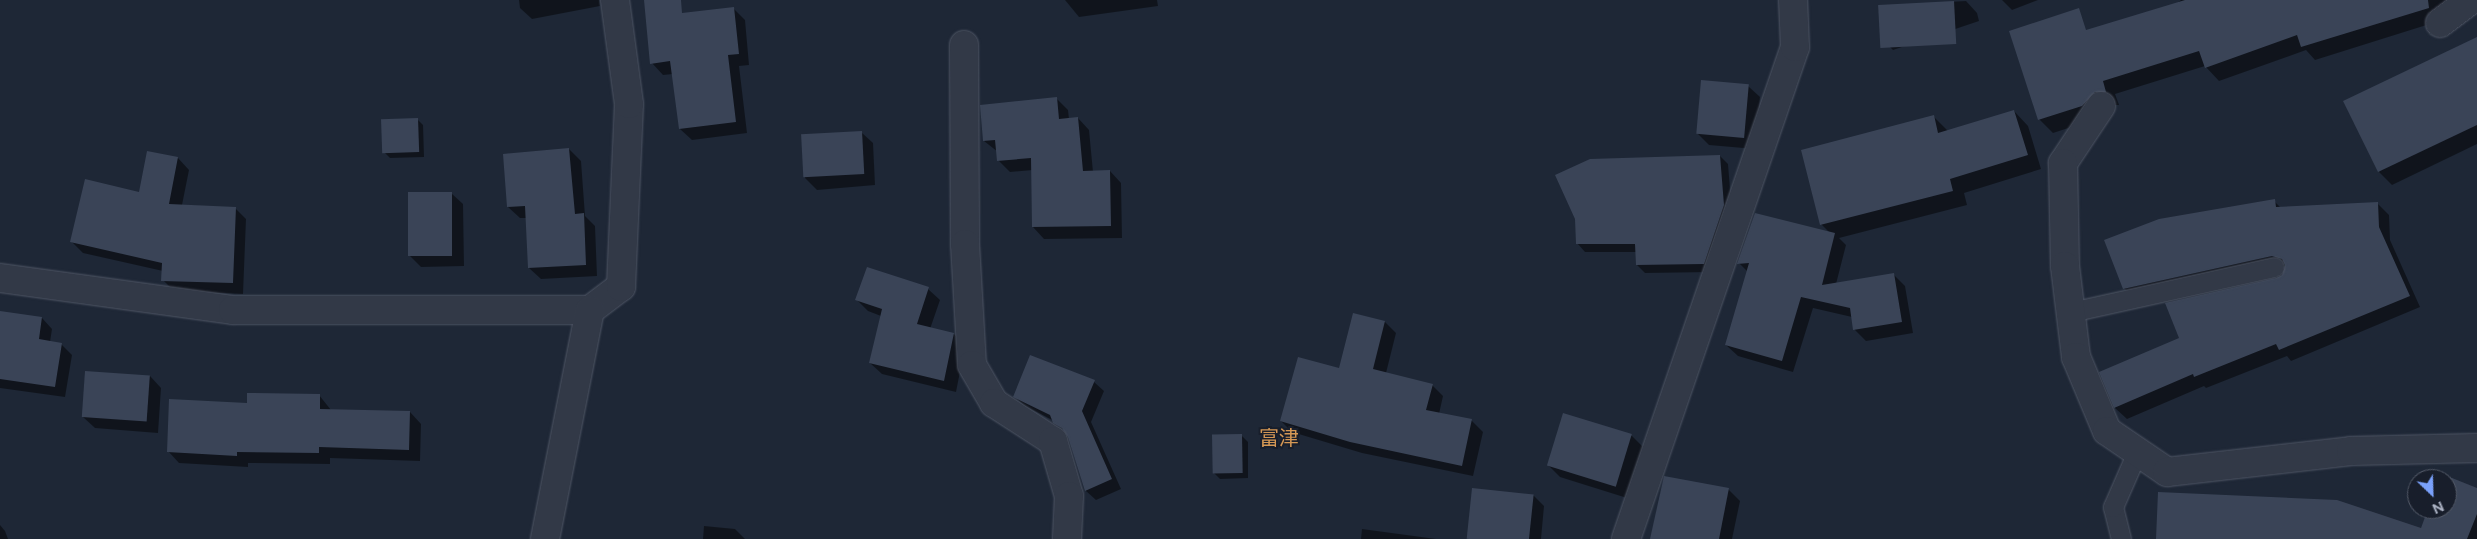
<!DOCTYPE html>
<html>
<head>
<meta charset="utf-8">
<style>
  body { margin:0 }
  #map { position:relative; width:2477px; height:539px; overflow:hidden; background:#1e2736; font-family:Figtree,"Noto Sans JP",sans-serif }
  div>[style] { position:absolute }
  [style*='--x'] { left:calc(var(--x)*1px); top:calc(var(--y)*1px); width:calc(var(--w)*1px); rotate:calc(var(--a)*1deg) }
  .shadow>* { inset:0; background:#0007 }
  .building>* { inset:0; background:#3a4457; transform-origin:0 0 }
  .roads { filter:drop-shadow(0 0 1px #4f5665) drop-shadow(0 0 1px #4f5665) }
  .service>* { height:19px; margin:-9.5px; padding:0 9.5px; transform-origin:9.5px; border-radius:9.5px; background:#323947 }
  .minor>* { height:28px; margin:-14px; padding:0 14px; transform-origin:14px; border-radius:14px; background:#323947 }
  span { translate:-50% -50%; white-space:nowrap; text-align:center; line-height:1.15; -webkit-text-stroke:4px #181e2b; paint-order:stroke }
  .quarter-label { font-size:20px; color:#d59855 }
  .north { position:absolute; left:2407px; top:469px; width:50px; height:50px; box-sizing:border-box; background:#181e2b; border:1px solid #535a68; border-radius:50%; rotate:156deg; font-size:14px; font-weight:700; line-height:20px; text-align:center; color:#acb3c4 }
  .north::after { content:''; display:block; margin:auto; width:18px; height:22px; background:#7aa1fb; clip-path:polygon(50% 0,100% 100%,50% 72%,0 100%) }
</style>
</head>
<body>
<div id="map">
  <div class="shadow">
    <div style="clip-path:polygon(519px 0,599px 0,600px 6px,532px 19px,520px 8px)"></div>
    <div style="clip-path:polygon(1065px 0,1157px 0,1158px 6px,1079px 17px)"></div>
    <div style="clip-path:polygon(2002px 0,2038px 0,2012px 10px)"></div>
    <div style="clip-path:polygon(2181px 0,2473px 0,2452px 17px,2315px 60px,2306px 50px,2219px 81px,2205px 66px,2115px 94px,2119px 105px,2108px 105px,2096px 119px,2053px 133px,2039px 119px)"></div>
    <div style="clip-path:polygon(1966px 1px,1977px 13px,1979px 21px,1893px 50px,1882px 39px,1880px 6px)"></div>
    <div style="clip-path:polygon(733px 8px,745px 20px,749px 65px,739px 66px,747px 133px,692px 140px,680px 129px,673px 74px,663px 75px,652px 63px)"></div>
    <div style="clip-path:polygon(2477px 38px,2477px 144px,2392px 185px,2379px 172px)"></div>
    <div style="clip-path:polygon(1748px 86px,1760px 97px,1755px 149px,1709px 145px,1698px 134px)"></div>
    <div style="clip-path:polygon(1056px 98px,1068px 110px,1069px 119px,1078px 118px,1089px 130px,1093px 172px,1110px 171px,1121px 183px,1122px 238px,1044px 239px,1033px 227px,1033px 170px,1010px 172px,998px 160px,998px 152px,984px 141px)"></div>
    <div style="clip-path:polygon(2014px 111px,2028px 126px,2041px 169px,1964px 193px,1967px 205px,1839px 238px,1846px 245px,1836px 284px,1894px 275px,1905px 286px,1913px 333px,1866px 341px,1855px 330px,1852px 317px,1813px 308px,1793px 372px,1738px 356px,1726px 345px,1748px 272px,1739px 263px,1829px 232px,1821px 224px,1933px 116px,1948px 131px)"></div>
    <div style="clip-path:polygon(417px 119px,423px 125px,424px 157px,390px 158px,384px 152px)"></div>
    <div style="clip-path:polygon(861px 132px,873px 143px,875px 185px,817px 190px,805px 178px,802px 136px)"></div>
    <div style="clip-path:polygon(569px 149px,581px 161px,585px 216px,595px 226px,597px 276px,541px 279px,529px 268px,527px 218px,520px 218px,508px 207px)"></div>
    <div style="clip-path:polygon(1720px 156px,1728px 164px,1732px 214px,1712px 272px,1645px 273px,1637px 265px,1637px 252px,1585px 252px,1577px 243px)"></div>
    <div style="clip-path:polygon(178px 158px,189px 170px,182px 205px,235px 208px,246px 219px,243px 294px,174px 291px,163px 280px,163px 271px,83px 253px,72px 242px,140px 193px)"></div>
    <div style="clip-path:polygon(451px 193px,463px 204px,464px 266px,421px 267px,409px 255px)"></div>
    <div style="clip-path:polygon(2274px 201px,2281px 208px,2378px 204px,2389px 215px,2390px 240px,2420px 307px,2291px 361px,2287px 356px,2206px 388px,2204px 386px,2127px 419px,2115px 408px,2101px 373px,2180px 339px,2286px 271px,2284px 267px,2136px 300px,2124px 288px)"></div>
    <div style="clip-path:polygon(928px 289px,940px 300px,930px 329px,954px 334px,965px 346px,956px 392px,882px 374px,870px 363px,881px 316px,868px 311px,857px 300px)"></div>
    <div style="clip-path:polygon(0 312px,42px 318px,52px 329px,50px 342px,61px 344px,72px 355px,65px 397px,0 388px)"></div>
    <div style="clip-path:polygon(1354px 314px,1385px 322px,1396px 333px,1386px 373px,1432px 385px,1443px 396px,1439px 414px,1472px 421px,1483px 432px,1473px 476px,1362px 453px,1292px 432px,1281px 421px,1340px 370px)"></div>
    <div style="clip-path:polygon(150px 376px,161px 388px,158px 433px,95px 428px,83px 417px)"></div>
    <div style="clip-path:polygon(1094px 382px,1104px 391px,1091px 422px,1121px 489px,1096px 500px,1086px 491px,1069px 436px,1058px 423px,1025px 406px,1015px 397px)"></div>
    <div style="clip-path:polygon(319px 395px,331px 410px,410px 412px,421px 424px,420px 461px,330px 458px,330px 464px,248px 463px,248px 467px,179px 463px,168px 451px,248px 404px)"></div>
    <div style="clip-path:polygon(1564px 415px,1632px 436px,1643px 447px,1627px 498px,1560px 477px,1549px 466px)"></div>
    <div style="clip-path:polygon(1242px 436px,1248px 442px,1248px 478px,1220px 479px,1214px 473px)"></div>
    <div style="clip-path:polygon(2443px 476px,2477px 489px,2477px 539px,2157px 539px,2421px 529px,2430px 509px,2447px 509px,2447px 479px,2442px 479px)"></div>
    <div style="clip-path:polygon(1728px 489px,1740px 501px,1732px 539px,1653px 539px)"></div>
    <div style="clip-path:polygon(1533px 495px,1544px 506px,1541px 539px,1469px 539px)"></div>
    <div style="clip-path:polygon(0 525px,5px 531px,8px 539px,0 539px)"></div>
    <div style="clip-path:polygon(704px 526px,735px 529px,745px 539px,703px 539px)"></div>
    <div style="clip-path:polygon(1362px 529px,1436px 539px,1361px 539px)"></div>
  </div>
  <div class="building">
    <div style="clip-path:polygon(644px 0,681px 0,682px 13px,734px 7px,739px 54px,728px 55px,736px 122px,679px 129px,670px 61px,650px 64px)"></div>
    <div style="clip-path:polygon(2185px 0,2428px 0,2429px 8px,2301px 47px,2297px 35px,2205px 68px,2199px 51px,2103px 81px,2106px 92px,2095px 92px,2082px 106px,2038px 120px,2009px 31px,2079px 8px,2086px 30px)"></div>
    <div style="left:1954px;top:1px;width:43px;height:76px;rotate:87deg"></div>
    <div style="clip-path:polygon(2477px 37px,2477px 125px,2378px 172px,2343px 101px)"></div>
    <div style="left:1701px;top:80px;width:48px;height:54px;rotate:5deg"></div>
    <div style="clip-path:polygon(1057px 97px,1059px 119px,1078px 117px,1083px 171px,1110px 170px,1111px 226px,1032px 227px,1031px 158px,997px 161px,995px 140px,983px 141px,980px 105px)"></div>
    <div style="clip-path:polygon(2014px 110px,2028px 155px,1950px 179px,1953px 191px,1820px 225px,1801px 150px,1934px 115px,1938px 133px)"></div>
    <div style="left:418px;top:118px;width:34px;height:37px;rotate:88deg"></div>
    <div style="left:862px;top:131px;width:43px;height:61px;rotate:87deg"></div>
    <div style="clip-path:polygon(569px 148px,575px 214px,584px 213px,586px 265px,528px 268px,525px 206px,507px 207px,503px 154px)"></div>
    <div style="clip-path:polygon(147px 151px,178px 157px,169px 204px,236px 207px,233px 283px,161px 281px,162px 263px,70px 242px,85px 179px,139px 192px)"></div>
    <div style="clip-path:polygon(1720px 155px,1724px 205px,1704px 264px,1636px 265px,1635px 244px,1576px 244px,1575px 219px,1555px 175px,1590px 159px)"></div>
    <div style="left:408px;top:192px;width:44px;height:64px"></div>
    <div style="clip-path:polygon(2275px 199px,2276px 207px,2378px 202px,2379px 227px,2410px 296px,2279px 350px,2276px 344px,2194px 377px,2193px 374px,2114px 408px,2099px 372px,2179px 338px,2165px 303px,2276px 278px,2282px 275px,2285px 265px,2282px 259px,2272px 256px,2123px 289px,2104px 240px,2159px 219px)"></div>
    <div style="clip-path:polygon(1755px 213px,1835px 233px,1822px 285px,1894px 273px,1902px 322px,1853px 330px,1850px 308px,1801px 297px,1782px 361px,1725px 345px,1749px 263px,1737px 264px)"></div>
    <div style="clip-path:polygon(867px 267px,929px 287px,917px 324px,954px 333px,944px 381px,869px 363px,882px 309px,855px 300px)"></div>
    <div style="clip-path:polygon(0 311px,42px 317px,39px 339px,62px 343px,55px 387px,0 379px)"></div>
    <div style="clip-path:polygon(1353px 313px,1385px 321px,1373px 369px,1433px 384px,1426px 410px,1472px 419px,1462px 466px,1350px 442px,1280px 421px,1298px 357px,1339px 368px)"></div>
    <div style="clip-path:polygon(1030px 355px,1095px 380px,1082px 411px,1112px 479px,1085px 491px,1068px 437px,1062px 428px,1053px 423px,1050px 415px,1013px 397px)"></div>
    <div style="left:85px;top:371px;width:65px;height:46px;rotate:4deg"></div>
    <div style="clip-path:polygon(247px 393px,320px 394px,320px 409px,410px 411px,409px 450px,319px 447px,319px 453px,237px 452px,237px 456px,167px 452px,169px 399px,247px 403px)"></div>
    <div style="left:1563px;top:413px;width:72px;height:55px;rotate:17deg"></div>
    <div style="left:1242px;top:434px;width:39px;height:30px;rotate:89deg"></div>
    <div style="clip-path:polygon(2442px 474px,2477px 488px,2477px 514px,2467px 539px,2156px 539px,2158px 492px,2337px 500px,2421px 528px,2428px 509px,2447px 509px,2447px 479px,2440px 479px)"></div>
    <div style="clip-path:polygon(1664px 476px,1729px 488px,1719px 539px,1650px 539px)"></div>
    <div style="left:1472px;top:488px;width:62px;height:51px;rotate:6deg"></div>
  </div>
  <div class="roads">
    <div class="service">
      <div style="--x:2071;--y:312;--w:208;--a:-12.5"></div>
      <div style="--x:2121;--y:539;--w:33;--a:-104"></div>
      <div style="--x:2113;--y:507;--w:60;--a:-66.4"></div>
    </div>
    <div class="minor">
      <div style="--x:2440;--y:23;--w:39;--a:-37"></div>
      <div style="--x:964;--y:45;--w:199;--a:89.7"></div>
      <div style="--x:965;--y:244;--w:121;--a:86.7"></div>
      <div style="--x:972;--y:365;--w:44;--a:59.9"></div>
      <div style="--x:994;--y:403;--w:70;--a:32.8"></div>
      <div style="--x:1053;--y:441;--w:57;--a:73.8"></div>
      <div style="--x:1069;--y:496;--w:43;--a:92.7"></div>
      <div style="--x:2101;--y:106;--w:69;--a:123.7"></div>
      <div style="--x:2063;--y:163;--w:103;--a:88.9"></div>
      <div style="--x:2065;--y:266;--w:92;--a:83.1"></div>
      <div style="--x:2076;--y:357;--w:80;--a:67.3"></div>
      <div style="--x:2107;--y:431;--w:73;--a:34.3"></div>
      <div style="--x:2167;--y:472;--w:185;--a:-6.5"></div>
      <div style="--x:2351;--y:451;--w:126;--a:-1.4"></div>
      <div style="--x:0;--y:278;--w:235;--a:7.8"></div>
      <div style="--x:233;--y:310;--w:357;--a:0"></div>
      <div style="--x:590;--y:310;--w:39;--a:-37"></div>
      <div style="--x:621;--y:287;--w:183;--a:-87.5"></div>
      <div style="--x:629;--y:104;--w:105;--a:-97.7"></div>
      <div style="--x:545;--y:539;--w:233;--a:-78.9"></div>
      <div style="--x:1626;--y:539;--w:520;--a:-71.04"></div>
      <div style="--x:1795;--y:47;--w:47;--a:-92.4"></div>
    </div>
  </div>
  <div class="quarter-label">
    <span style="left:1279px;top:438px">富津</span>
  </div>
  <div class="north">N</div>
</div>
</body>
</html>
